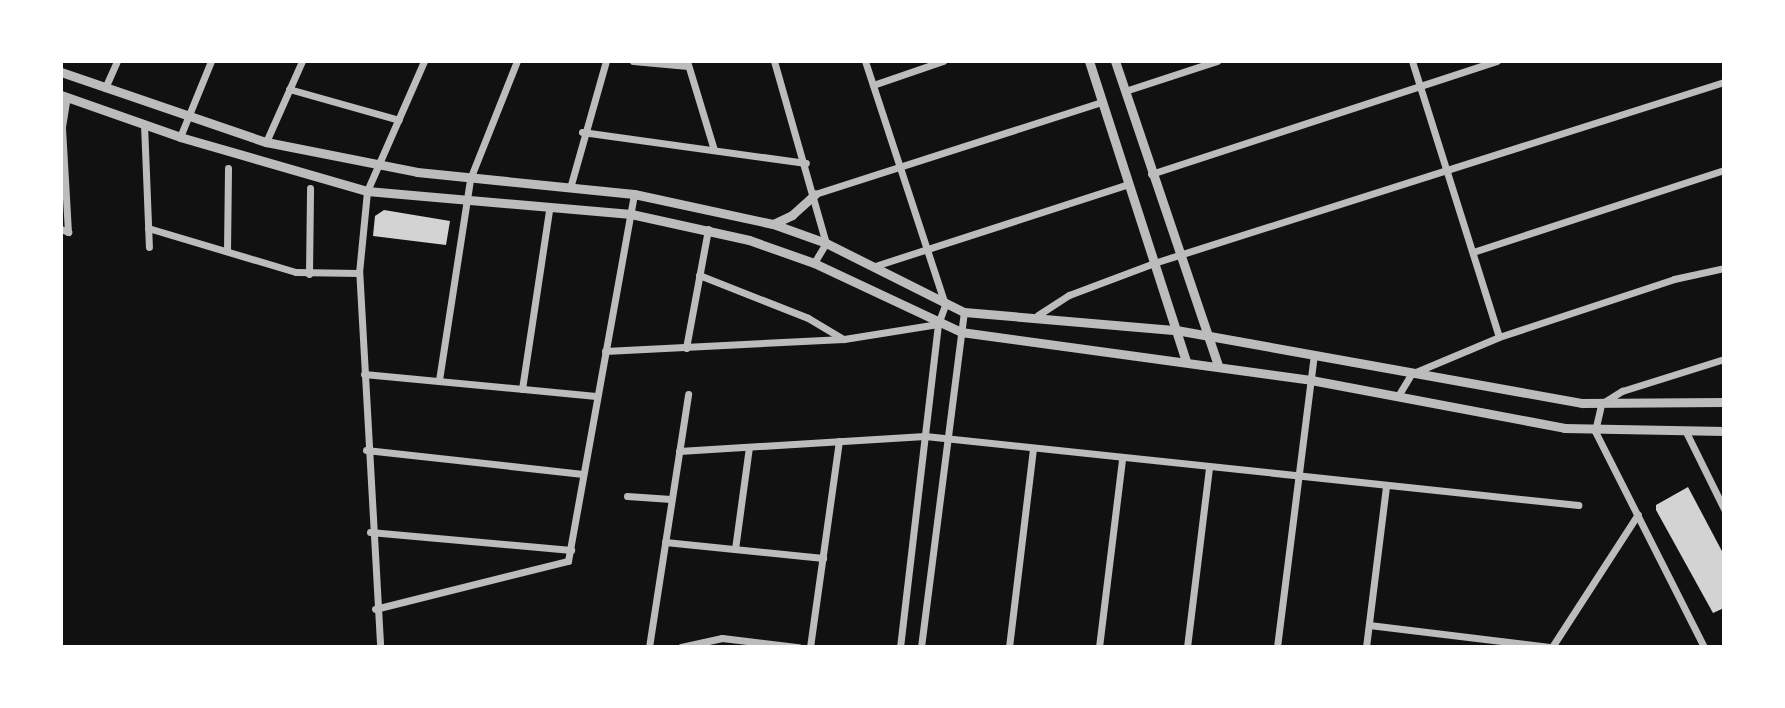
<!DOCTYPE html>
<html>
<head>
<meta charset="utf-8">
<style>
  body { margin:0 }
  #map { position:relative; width:1785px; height:708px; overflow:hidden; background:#111; font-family:"PT Sans Narrow",sans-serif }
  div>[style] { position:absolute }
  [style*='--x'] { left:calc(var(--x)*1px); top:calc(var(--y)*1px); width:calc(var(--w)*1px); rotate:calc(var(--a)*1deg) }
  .building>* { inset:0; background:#d3d3d3 }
  .minor>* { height:7px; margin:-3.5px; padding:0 3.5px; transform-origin:3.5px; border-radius:3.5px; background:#bcbcbc }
  .tertiary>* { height:9px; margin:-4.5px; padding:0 4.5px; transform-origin:4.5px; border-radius:4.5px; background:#bcbcbc }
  span { translate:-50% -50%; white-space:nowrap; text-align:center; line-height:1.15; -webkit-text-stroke:7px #fff; paint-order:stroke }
  .frame { position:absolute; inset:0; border:63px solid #fff; pointer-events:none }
</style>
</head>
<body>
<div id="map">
  <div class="building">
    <div style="clip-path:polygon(384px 210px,450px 221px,446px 245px,373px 236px,375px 216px)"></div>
    <div style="clip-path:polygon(1688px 487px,1724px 555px,1724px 608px,1713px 613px,1656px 510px,1656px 505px)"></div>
  </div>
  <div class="minor">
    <div style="--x:633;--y:61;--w:55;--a:5.2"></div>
    <div style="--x:687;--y:61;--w:93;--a:73.1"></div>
    <div style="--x:774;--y:61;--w:189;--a:74.1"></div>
    <div style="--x:826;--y:243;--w:23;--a:121"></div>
    <div style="--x:865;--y:61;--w:257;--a:71.8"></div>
    <div style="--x:945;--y:305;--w:20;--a:110"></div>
    <div style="--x:938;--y:324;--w:325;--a:96.7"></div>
    <div style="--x:1412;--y:61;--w:289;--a:72.5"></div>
    <div style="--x:873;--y:85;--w:74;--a:-18.9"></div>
    <div style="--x:105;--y:88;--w:30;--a:-66"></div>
    <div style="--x:289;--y:89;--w:114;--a:15.7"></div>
    <div style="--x:1125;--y:91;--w:97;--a:-18.1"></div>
    <div style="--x:144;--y:124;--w:123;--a:87.7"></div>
    <div style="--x:582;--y:132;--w:226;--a:7.9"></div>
    <div style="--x:180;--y:137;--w:82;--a:-67.8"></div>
    <div style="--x:266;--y:142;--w:89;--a:-66"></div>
    <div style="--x:1151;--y:174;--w:364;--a:-18.1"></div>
    <div style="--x:570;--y:188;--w:132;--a:-74.2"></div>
    <div style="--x:815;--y:194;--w:301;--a:-17.8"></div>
    <div style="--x:148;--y:228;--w:154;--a:16.6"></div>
    <div style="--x:296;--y:272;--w:63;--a:0.9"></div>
    <div style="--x:61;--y:229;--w:8;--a:23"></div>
    <div style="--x:68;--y:232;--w:105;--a:-93.3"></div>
    <div style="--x:62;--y:127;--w:30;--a:-81"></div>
    <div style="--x:227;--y:251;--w:83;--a:-89.3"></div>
    <div style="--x:1473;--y:252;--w:264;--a:-18.1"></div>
    <div style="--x:875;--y:266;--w:267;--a:-17.9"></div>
    <div style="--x:309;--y:274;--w:86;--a:-89.3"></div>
    <div style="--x:699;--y:275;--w:117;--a:21.5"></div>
    <div style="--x:808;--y:318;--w:41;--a:31"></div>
    <div style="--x:1038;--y:315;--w:37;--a:-33"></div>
    <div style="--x:1069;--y:295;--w:91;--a:-20.6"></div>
    <div style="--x:1154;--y:263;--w:598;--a:-17.62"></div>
    <div style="--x:686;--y:348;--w:121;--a:-79.5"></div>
    <div style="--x:605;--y:351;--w:239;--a:-2.9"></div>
    <div style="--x:844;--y:339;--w:95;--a:-9.1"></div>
    <div style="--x:364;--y:374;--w:233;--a:5.4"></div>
    <div style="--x:439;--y:380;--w:203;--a:-81.2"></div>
    <div style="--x:470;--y:179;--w:127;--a:-68.3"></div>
    <div style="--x:522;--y:389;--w:181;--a:-81.4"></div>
    <div style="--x:1398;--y:396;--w:26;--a:-59"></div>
    <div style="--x:1411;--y:374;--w:95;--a:-22.8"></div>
    <div style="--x:1499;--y:337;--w:184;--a:-18.3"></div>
    <div style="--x:1674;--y:279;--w:51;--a:-12.4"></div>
    <div style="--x:1687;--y:434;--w:84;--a:63.7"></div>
    <div style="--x:366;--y:450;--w:218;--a:6.3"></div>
    <div style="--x:679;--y:451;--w:246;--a:-3.5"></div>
    <div style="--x:925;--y:436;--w:657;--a:6.03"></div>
    <div style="--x:627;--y:496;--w:44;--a:3.9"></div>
    <div style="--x:370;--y:532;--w:202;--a:5.1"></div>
    <div style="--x:665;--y:542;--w:159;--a:5.8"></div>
    <div style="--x:735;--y:549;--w:103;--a:-82.2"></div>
    <div style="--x:375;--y:609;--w:199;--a:-14"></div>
    <div style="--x:568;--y:561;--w:373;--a:-79.8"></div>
    <div style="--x:1369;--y:625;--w:184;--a:6.9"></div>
    <div style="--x:1552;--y:647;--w:158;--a:-57.1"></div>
    <div style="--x:380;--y:643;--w:371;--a:-93.2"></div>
    <div style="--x:359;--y:273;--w:82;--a:-84.4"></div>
    <div style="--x:367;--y:191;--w:142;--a:-66.3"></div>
    <div style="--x:649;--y:647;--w:256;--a:-81.2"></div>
    <div style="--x:681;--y:647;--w:42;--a:-12.4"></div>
    <div style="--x:722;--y:638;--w:77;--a:6.8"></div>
    <div style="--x:810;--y:647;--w:208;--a:-82"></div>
    <div style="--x:921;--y:647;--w:338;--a:-82.7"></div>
    <div style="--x:1009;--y:647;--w:199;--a:-83.1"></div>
    <div style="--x:1099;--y:647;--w:189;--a:-83"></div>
    <div style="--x:1187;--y:647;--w:179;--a:-83"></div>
    <div style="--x:1277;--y:647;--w:293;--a:-82.8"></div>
    <div style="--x:1366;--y:647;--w:161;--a:-82.9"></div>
    <div style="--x:1704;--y:647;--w:242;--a:-116.8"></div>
    <div style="--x:1595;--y:431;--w:28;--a:-77"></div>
    <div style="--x:1601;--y:404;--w:25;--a:-32"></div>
    <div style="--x:1622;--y:391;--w:107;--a:-17.4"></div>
  </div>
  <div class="tertiary">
    <div style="--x:1089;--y:61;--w:315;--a:72.1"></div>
    <div style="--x:1115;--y:61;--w:322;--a:71.3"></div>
    <div style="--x:61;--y:72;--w:217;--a:18.9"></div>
    <div style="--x:266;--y:142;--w:154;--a:11.2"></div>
    <div style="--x:417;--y:172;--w:218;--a:5.8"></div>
    <div style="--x:634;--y:194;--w:142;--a:12.2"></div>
    <div style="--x:773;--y:224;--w:56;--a:19.7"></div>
    <div style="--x:826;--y:243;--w:154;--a:26.6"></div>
    <div style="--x:964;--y:312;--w:213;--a:4.9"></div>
    <div style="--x:1176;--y:330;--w:413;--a:10.2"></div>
    <div style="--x:1582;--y:403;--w:142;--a:-0.4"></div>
    <div style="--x:61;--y:95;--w:126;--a:19.4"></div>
    <div style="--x:180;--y:137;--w:195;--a:16.1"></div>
    <div style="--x:367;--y:191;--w:265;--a:5"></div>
    <div style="--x:631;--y:214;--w:121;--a:12.4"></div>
    <div style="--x:749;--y:240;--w:69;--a:19.5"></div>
    <div style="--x:814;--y:263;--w:162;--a:25.1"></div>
    <div style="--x:961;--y:332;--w:353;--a:7.8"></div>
    <div style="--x:1311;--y:380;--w:258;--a:10.7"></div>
    <div style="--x:1564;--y:428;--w:160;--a:1.1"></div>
    <div style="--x:773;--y:224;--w:21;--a:-25"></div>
    <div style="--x:792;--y:215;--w:31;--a:-42"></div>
  </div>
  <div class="frame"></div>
</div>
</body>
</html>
